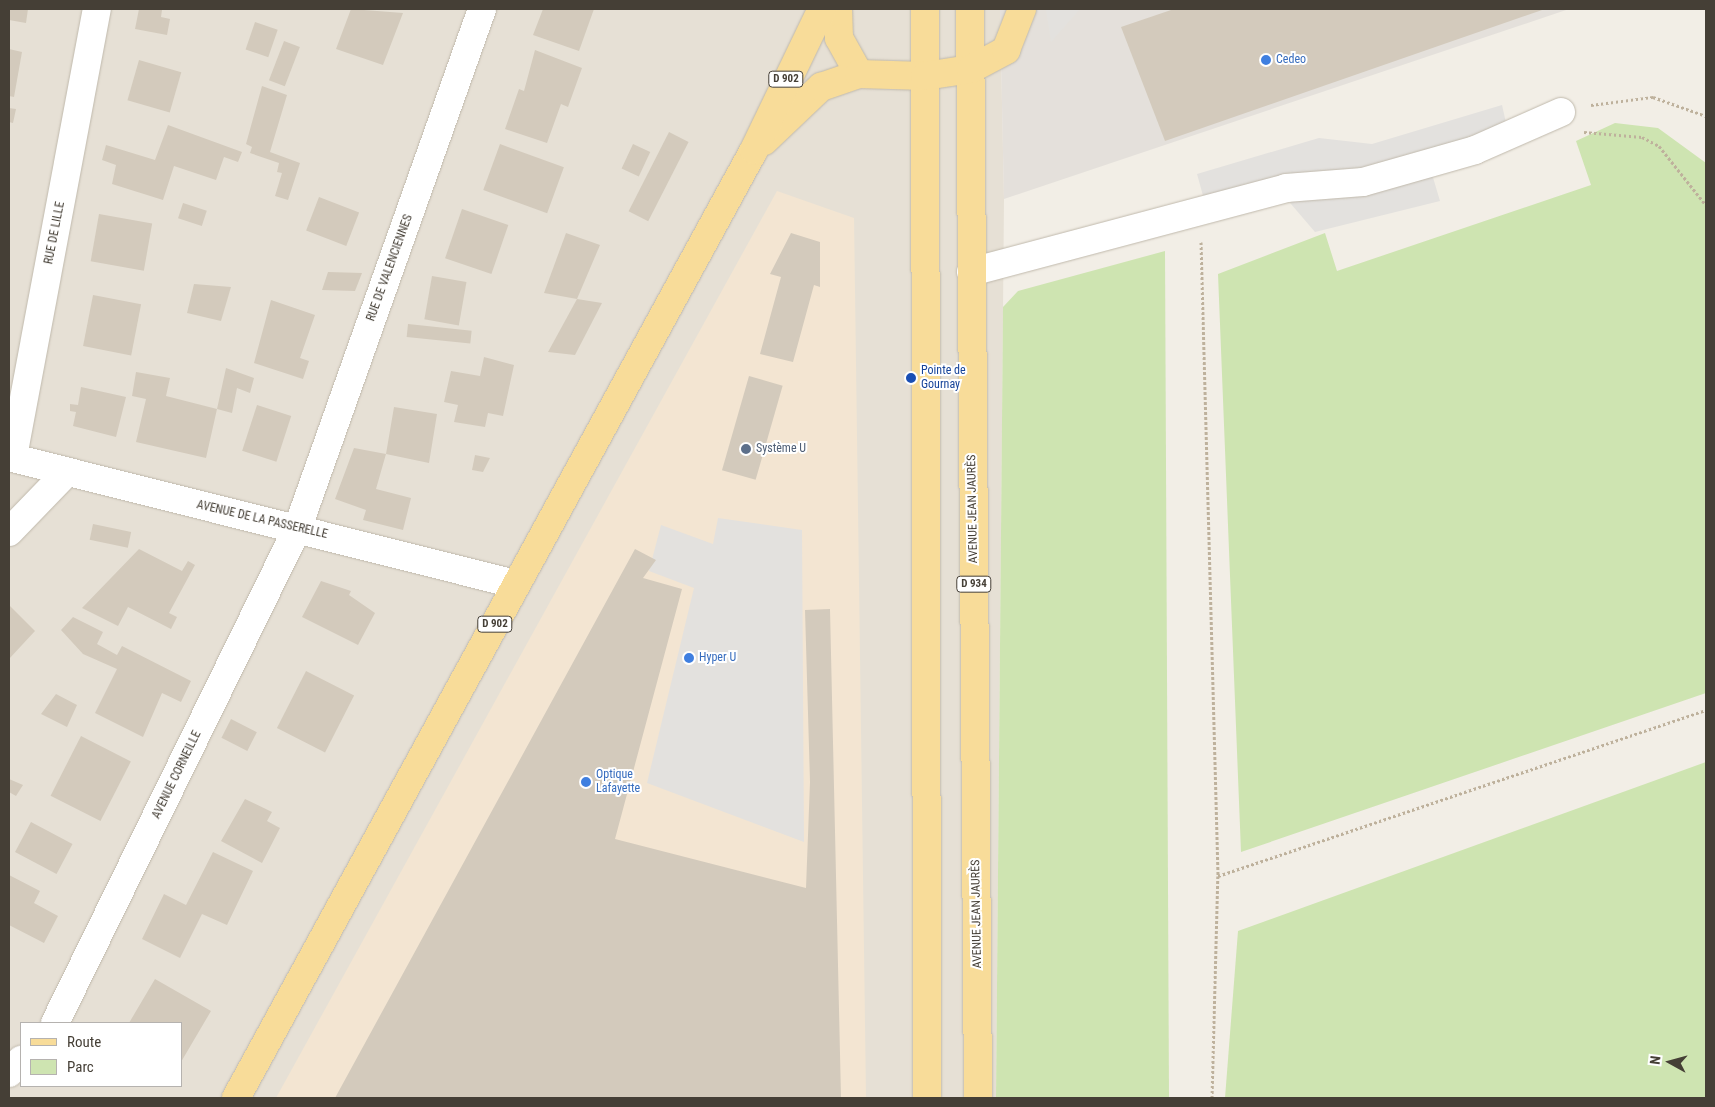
<!DOCTYPE html>
<html>
<head>
<meta charset="utf-8">
<style>
  body { margin:0 }
  #map { position:relative; width:1715px; height:1107px; overflow:hidden; background:#f2eee6; font-family:"Roboto Condensed",sans-serif }
  div>[style] { position:absolute }
  [style*='--x'] { left:calc(var(--x)*1px); top:calc(var(--y)*1px); width:calc(var(--w)*1px); rotate:calc(var(--a)*1deg) }
  .residential>* { inset:0; background:#e6e0d5 }
  .commercial>* { inset:0; background:#f3e5d2 }
  .industrial>* { inset:0; background:#e4e0db }
  .green>* { inset:0; background:#cee4b1 }
  .parking>* { inset:0; background:#e3e1de }
  .building>* { inset:0; background:#d3cabc; transform-origin:0 0 }
  .path>* { height:3px; margin-top:-1.5px; transform-origin:0; background:repeating-linear-gradient(90deg,#beb19c 0 2.5px,transparent 0 5px) }
  .roads { filter:drop-shadow(0 0 1px #c0b9ac) drop-shadow(0 0 1px #c0b9ac) }
  .minor>* { height:28px; margin:-14px; padding:0 14px; transform-origin:14px; border-radius:14px; background:#fff }
  .major>* { height:28px; margin:-14px; padding:0 14px; transform-origin:14px; border-radius:14px; background:#f8dc99 }
  .dots>* { width:14px; height:14px; translate:-50% -50%; box-sizing:border-box; border:2px solid #fff; border-radius:50% }
  span { translate:-50% -50%; white-space:nowrap; text-align:center; line-height:1.15; -webkit-text-stroke:4px #fff; paint-order:stroke }
  .shield-label span { padding:1px 4px; background:#fff; border:1px solid; border-radius:4px; -webkit-text-stroke-width:0 }
  .shield-label { font-size:11px; color:#453f36; font-weight:700 }
  .shop-label { font-size:12px; color:#366cbe }
  .left { translate:0 -50%; text-align:left }
  .street-label { font-size:12px; color:#453f36 }
  .transit-label { font-size:12px; color:#164399 }
  .service-label { font-size:12px; color:#4e5e75 }
  .frame { position:absolute; inset:0; border:10px solid #453f36; pointer-events:none }
  .legend { position:absolute; left:20px; top:1022px; width:162px; height:65px; box-sizing:border-box; background:#fff; border:1px solid #b5b2af; margin:0; padding:6px 9px; list-style:none; font-size:15px; color:#453f36 }
  .legend li { display:flex; align-items:center; gap:10px; height:25px }
  .legend b { width:25px; border:1px solid #b5b2af }
  .north { position:absolute; left:1645px; top:1037px; width:50px; height:50px; -webkit-text-stroke:4px #fff; paint-order:stroke; rotate:277deg; font-size:14px; font-weight:700; line-height:20px; text-align:center; color:#453f36 }
  .north::after { content:''; display:block; margin:auto; width:18px; height:22px; background:#453f36; clip-path:polygon(50% 0,100% 100%,50% 72%,0 100%) }
</style>
</head>
<body>
<div id="map">
  <div class="residential">
    <div style="clip-path:polygon(evenodd,9px 9px,1000px 9px,1004px 199px,996px 1098px,9px 1098px,9px 9px,21px 1023px,181px 1023px,181px 1086px,21px 1086px,21px 1023px)"></div>
  </div>
  <div class="commercial">
    <div style="clip-path:polygon(777px 191px,854px 218px,866px 1098px,276px 1098px)"></div>
  </div>
  <div class="industrial">
    <div style="clip-path:polygon(1000px 9px,1569px 9px,1004px 199px)"></div>
  </div>
  <div class="green">
    <div style="clip-path:polygon(1615px 123px,1658px 128px,1706px 163px,1706px 693px,1241px 852px,1218px 274px,1325px 233px,1337px 271px,1591px 185px,1576px 141px)"></div>
    <div style="clip-path:polygon(1165px 251px,1169px 1098px,996px 1098px,1003px 307px,1018px 291px)"></div>
    <div style="clip-path:polygon(1706px 762px,1706px 1098px,1225px 1098px,1238px 931px)"></div>
  </div>
  <div class="parking">
    <div style="clip-path:polygon(1046px 9px,1080px 9px,1051px 42px)"></div>
    <div style="clip-path:polygon(1502px 105px,1509px 136px,1429px 164px,1440px 201px,1315px 232px,1279px 190px,1207px 210px,1197px 174px,1319px 138px,1372px 144px)"></div>
    <div style="clip-path:polygon(718px 518px,802px 530px,804px 842px,647px 783px,694px 588px,649px 571px,661px 525px,713px 544px)"></div>
  </div>
  <div class="building">
    <div style="clip-path:polygon(9px 9px,28px 9px,26px 23px,9px 20px)"></div>
    <div style="clip-path:polygon(139px 9px,183px 9px,162px 10px,161px 17px,170px 19px,167px 35px,135px 29px)"></div>
    <div style="clip-path:polygon(351px 9px,403px 13px,383px 65px,336px 49px)"></div>
    <div style="clip-path:polygon(543px 9px,594px 9px,579px 51px,533px 35px)"></div>
    <div style="clip-path:polygon(1174px 9px,1545px 9px,1165px 141px,1121px 27px)"></div>
    <div style="left:255px;top:22px;width:24px;height:29px;rotate:19deg"></div>
    <div style="left:284px;top:41px;width:17px;height:42px;rotate:21deg"></div>
    <div style="clip-path:polygon(9px 49px,22px 52px,14px 97px,9px 96px)"></div>
    <div style="clip-path:polygon(535px 50px,582px 68px,568px 107px,561px 104px,547px 143px,505px 129px,519px 89px,524px 91px)"></div>
    <div style="left:139px;top:60px;width:44px;height:42px;rotate:16deg"></div>
    <div style="clip-path:polygon(262px 86px,287px 95px,270px 152px,300px 163px,288px 200px,275px 196px,282px 173px,277px 172px,279px 163px,250px 153px,252px 147px,246px 144px)"></div>
    <div style="clip-path:polygon(9px 108px,16px 109px,13px 123px,9px 122px)"></div>
    <div style="clip-path:polygon(168px 125px,242px 152px,238px 162px,224px 157px,216px 180px,174px 166px,163px 200px,112px 184px,116px 165px,102px 160px,106px 145px,155px 160px)"></div>
    <div style="left:669px;top:132px;width:22px;height:89px;rotate:27deg"></div>
    <div style="left:500px;top:144px;width:68px;height:49px;rotate:20deg"></div>
    <div style="left:633px;top:144px;width:19px;height:27px;rotate:25deg"></div>
    <div style="left:319px;top:197px;width:43px;height:36px;rotate:21deg"></div>
    <div style="left:183px;top:203px;width:25px;height:16px;rotate:18deg"></div>
    <div style="left:462px;top:209px;width:49px;height:52px;rotate:19deg"></div>
    <div style="left:99px;top:214px;width:54px;height:48px;rotate:10deg"></div>
    <div style="clip-path:polygon(566px 233px,600px 245px,577px 299px,544px 293px)"></div>
    <div style="clip-path:polygon(791px 233px,820px 242px,820px 287px,814px 285px,793px 362px,760px 354px,781px 277px,770px 274px)"></div>
    <div style="clip-path:polygon(328px 272px,362px 273px,355px 291px,322px 290px)"></div>
    <div style="left:432px;top:276px;width:35px;height:44px;rotate:10deg"></div>
    <div style="clip-path:polygon(194px 284px,231px 287px,221px 321px,187px 313px)"></div>
    <div style="left:93px;top:295px;width:49px;height:52px;rotate:11deg"></div>
    <div style="clip-path:polygon(577px 299px,602px 303px,575px 355px,548px 352px)"></div>
    <div style="clip-path:polygon(271px 300px,315px 315px,300px 358px,309px 361px,303px 379px,254px 363px)"></div>
    <div style="left:408px;top:324px;width:64px;height:13px;rotate:6deg"></div>
    <div style="clip-path:polygon(484px 357px,514px 365px,503px 416px,488px 413px,485px 427px,454px 422px,458px 405px,444px 402px,451px 371px,480px 376px)"></div>
    <div style="clip-path:polygon(226px 368px,254px 378px,250px 393px,237px 388px,232px 413px,217px 409px)"></div>
    <div style="clip-path:polygon(136px 372px,170px 378px,166px 396px,217px 409px,206px 458px,136px 442px,146px 399px,132px 396px)"></div>
    <div style="left:749px;top:376px;width:35px;height:98px;rotate:16deg"></div>
    <div style="clip-path:polygon(81px 387px,126px 397px,116px 437px,73px 426px,76px 412px,70px 411px,70px 404px,78px 405px)"></div>
    <div style="left:257px;top:405px;width:36px;height:48px;rotate:18deg"></div>
    <div style="clip-path:polygon(394px 407px,437px 414px,429px 463px,386px 454px,376px 489px,411px 498px,403px 530px,363px 520px,366px 510px,335px 499px,354px 448px,386px 454px)"></div>
    <div style="clip-path:polygon(475px 455px,490px 458px,483px 472px,472px 470px)"></div>
    <div style="left:93px;top:524px;width:39px;height:16px;rotate:12deg"></div>
    <div style="clip-path:polygon(139px 549px,182px 571px,188px 561px,195px 565px,169px 613px,177px 617px,171px 629px,128px 607px,118px 626px,82px 608px)"></div>
    <div style="clip-path:polygon(635px 549px,656px 560px,643px 578px,682px 589px,615px 839px,806px 888px,810px 782px,805px 610px,830px 609px,841px 1098px,335px 1098px)"></div>
    <div style="clip-path:polygon(321px 581px,351px 591px,349px 595px,375px 613px,358px 645px,302px 617px)"></div>
    <div style="clip-path:polygon(9px 605px,35px 631px,9px 659px)"></div>
    <div style="clip-path:polygon(73px 617px,103px 632px,97px 644px,117px 655px,122px 646px,191px 681px,181px 702px,162px 693px,143px 737px,95px 713px,117px 669px,83px 654px,61px 630px)"></div>
    <div style="left:306px;top:671px;width:54px;height:64px;rotate:27deg"></div>
    <div style="clip-path:polygon(56px 694px,77px 705px,67px 727px,41px 714px)"></div>
    <div style="left:231px;top:719px;width:29px;height:21px;rotate:27deg"></div>
    <div style="left:81px;top:736px;width:56px;height:67px;rotate:27deg"></div>
    <div style="clip-path:polygon(9px 779px,23px 785px,16px 796px,9px 792px)"></div>
    <div style="clip-path:polygon(245px 799px,272px 812px,267px 821px,280px 828px,262px 863px,221px 841px)"></div>
    <div style="left:31px;top:822px;width:47px;height:34px;rotate:28deg"></div>
    <div style="clip-path:polygon(213px 852px,253px 871px,227px 925px,202px 914px,180px 958px,142px 939px,164px 894px,186px 905px)"></div>
    <div style="clip-path:polygon(9px 875px,40px 891px,34px 903px,58px 916px,44px 943px,9px 925px)"></div>
    <div style="clip-path:polygon(155px 979px,211px 1011px,181px 1062px,181px 1023px,129px 1023px)"></div>
  </div>
  <div class="path">
    <div style="--x:1591;--y:105;--w:63;--a:-7.4"></div>
    <div style="--x:1653;--y:97;--w:56;--a:19.7"></div>
    <div style="--x:1584;--y:132;--w:58;--a:4.9"></div>
    <div style="--x:1642;--y:137;--w:19;--a:28"></div>
    <div style="--x:1659;--y:146;--w:75;--a:51.5"></div>
    <div style="--x:1201;--y:242;--w:634;--a:88.46"></div>
    <div style="--x:1218;--y:876;--w:515;--a:-18.79"></div>
    <div style="--x:1212;--y:1098;--w:222;--a:-88.5"></div>
  </div>
  <div class="roads">
    <div class="minor">
      <div style="--x:971;--y:272;--w:326;--a:-14.9"></div>
      <div style="--x:1286;--y:188;--w:77;--a:-4.5"></div>
      <div style="--x:1363;--y:182;--w:116;--a:-15.9"></div>
      <div style="--x:1475;--y:150;--w:94;--a:-23.8"></div>
      <div style="--x:9;--y:457;--w:522;--a:14.09"></div>
      <div style="--x:13;--y:457;--w:456;--a:-79.4"></div>
      <div style="--x:9;--y:532;--w:81;--a:-46"></div>
      <div style="--x:55;--y:1023;--w:552;--a:-63.9"></div>
      <div style="--x:298;--y:527;--w:550;--a:-70.44"></div>
      <div style="--x:9;--y:1073;--w:18;--a:-47"></div>
    </div>
    <div class="major">
      <div style="--x:838;--y:9;--w:29;--a:88"></div>
      <div style="--x:839;--y:38;--w:41;--a:60.9"></div>
      <div style="--x:925;--y:9;--w:1089;--a:89.89"></div>
      <div style="--x:970;--y:9;--w:1089;--a:89.58"></div>
      <div style="--x:764;--y:141;--w:79;--a:-43.5"></div>
      <div style="--x:821;--y:87;--w:40;--a:-18.9"></div>
      <div style="--x:859;--y:74;--w:66;--a:1.7"></div>
      <div style="--x:925;--y:76;--w:47;--a:-8.7"></div>
      <div style="--x:971;--y:69;--w:40;--a:-28"></div>
      <div style="--x:1006;--y:50;--w:44;--a:-68.7"></div>
      <div style="--x:236;--y:1098;--w:1080;--a:-61.35"></div>
      <div style="--x:754;--y:150;--w:157;--a:-64.3"></div>
    </div>
  </div>
  <div class="dots">
    <div style="left:1266px;top:60px;background:#3f7fe0"></div>
    <div style="left:911px;top:378px;background:#1a4fb4"></div>
    <div style="left:746px;top:449px;background:#5c6f8a"></div>
    <div style="left:689px;top:658px;background:#3f7fe0"></div>
    <div style="left:586px;top:782px;background:#3f7fe0"></div>
  </div>
  <div class="shield-label">
    <span style="left:786px;top:79px">D 902</span>
    <span style="left:974px;top:584px">D 934</span>
    <span style="left:495px;top:624px">D 902</span>
  </div>
  <div class="shop-label">
    <span class="left" style="left:1276px;top:60px">Cedeo</span>
    <span class="left" style="left:699px;top:658px">Hyper U</span>
    <span class="left" style="left:596px;top:782px">Optique<br>Lafayette</span>
  </div>
  <div class="street-label">
    <span style="left:55px;top:233px;rotate:-79deg">RUE DE LILLE</span>
    <span style="left:390px;top:268px;rotate:-70deg">RUE DE VALENCIENNES</span>
    <span style="left:973px;top:509px;rotate:-91deg">AVENUE JEAN JAURÈS</span>
    <span style="left:262px;top:520px;rotate:13deg">AVENUE DE LA PASSERELLE</span>
    <span style="left:177px;top:775px;rotate:-64deg">AVENUE CORNEILLE</span>
    <span style="left:977px;top:914px;rotate:-91deg">AVENUE JEAN JAURÈS</span>
  </div>
  <div class="transit-label">
    <span class="left" style="left:921px;top:378px">Pointe de<br>Gournay</span>
  </div>
  <div class="service-label">
    <span class="left" style="left:756px;top:449px">Système U</span>
  </div>
  <div class="frame"></div>
  <ul class="legend">
  <li><b style="height:6px;background:#f8dc99"></b>Route</li>
  <li><b style="height:14px;background:#cee4b1"></b>Parc</li>
  </ul>
  <div class="north">N</div>
</div>
</body>
</html>
